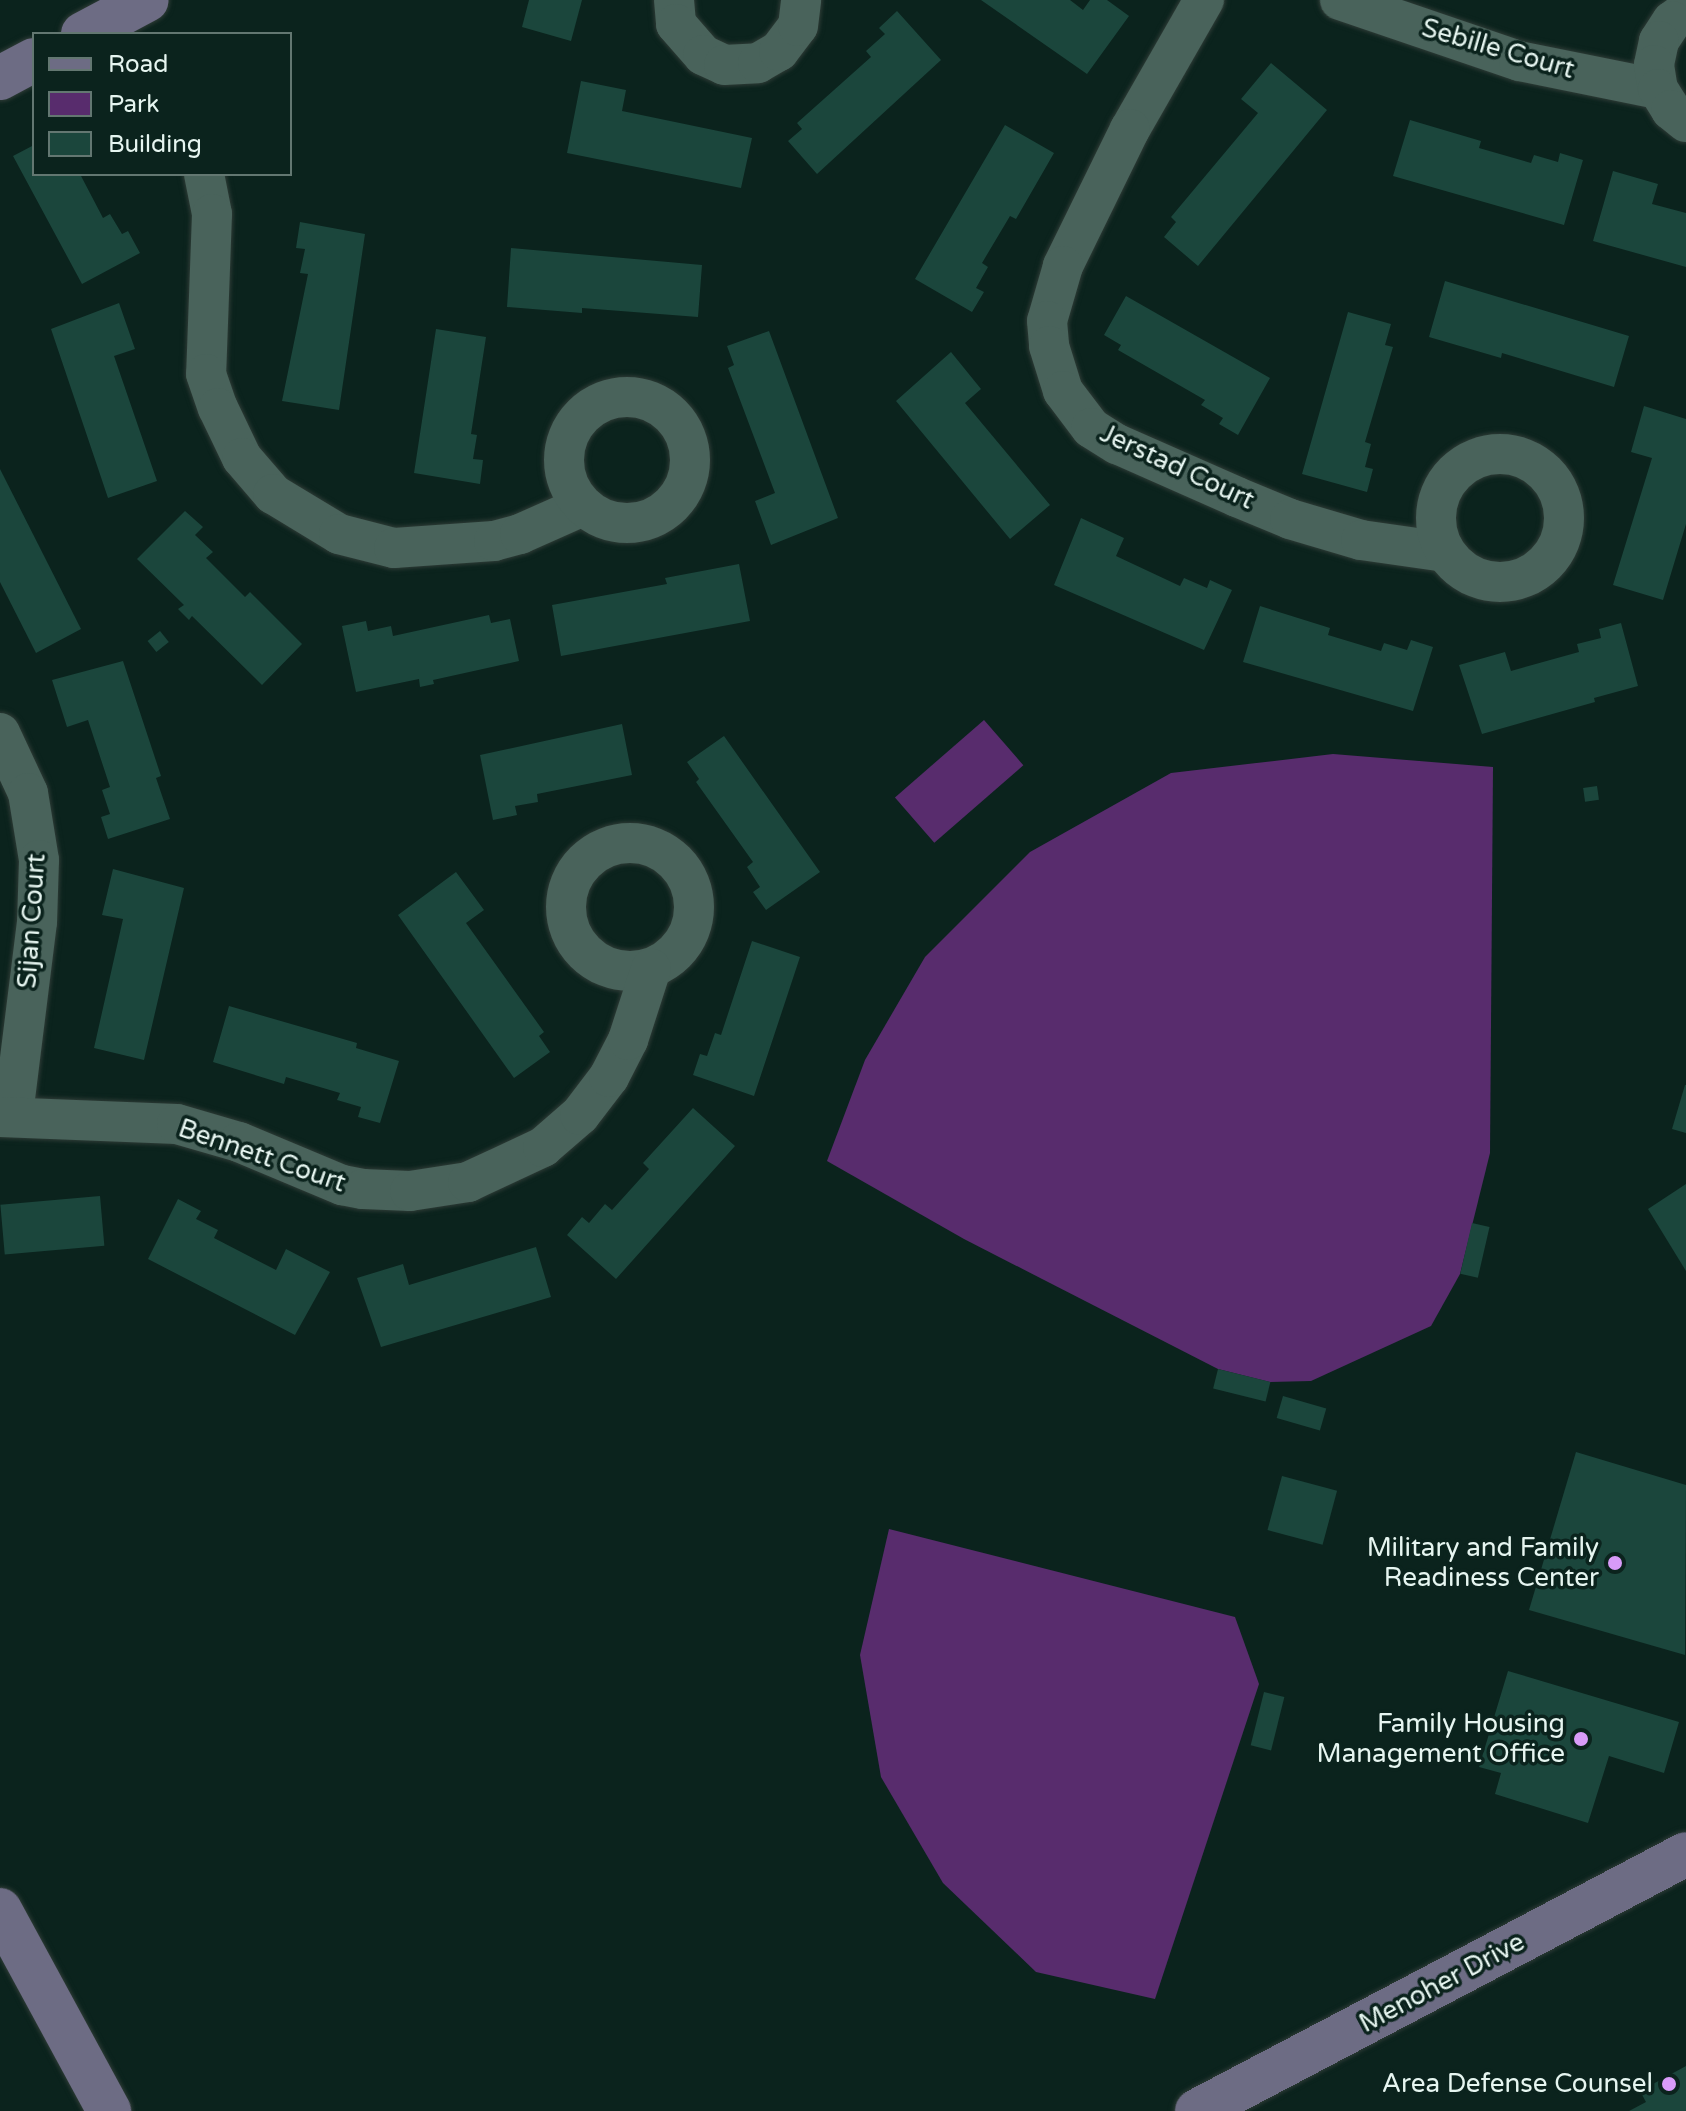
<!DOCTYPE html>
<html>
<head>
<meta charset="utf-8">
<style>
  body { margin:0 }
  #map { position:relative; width:1686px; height:2111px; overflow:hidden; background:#0b231d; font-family:"Varela Round",sans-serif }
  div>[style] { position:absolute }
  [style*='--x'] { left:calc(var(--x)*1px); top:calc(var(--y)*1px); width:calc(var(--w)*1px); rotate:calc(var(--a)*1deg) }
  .green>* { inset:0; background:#582c6d; transform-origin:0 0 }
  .building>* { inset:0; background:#1b463c; transform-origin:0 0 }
  .roads { filter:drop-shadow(0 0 2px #2e3b36) drop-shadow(0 0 2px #2e3b36) }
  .street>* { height:40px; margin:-20px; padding:0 20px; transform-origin:20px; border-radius:20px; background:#49635b }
  .street>.ring { margin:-20px; padding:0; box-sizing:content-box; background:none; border:40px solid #49635b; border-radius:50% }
  .secondary>* { height:44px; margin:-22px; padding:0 22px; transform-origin:22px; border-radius:22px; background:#6d6c84 }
  .dots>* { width:22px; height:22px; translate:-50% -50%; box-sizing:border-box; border:4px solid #0b231d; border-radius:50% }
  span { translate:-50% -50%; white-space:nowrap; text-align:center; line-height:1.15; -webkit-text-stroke:7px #0b231d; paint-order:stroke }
  .street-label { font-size:26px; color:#e6f5f0 }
  .poi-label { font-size:26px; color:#e6f5f0 }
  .right { translate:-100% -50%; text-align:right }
  .legend { position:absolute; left:32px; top:32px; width:260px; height:144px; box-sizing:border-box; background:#0b231d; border:2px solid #637771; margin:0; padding:10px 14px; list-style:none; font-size:24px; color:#e6f5f0 }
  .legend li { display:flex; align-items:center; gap:16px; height:40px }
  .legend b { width:40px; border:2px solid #637771 }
</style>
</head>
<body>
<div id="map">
  <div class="green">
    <div style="left:984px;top:720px;width:60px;height:118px;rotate:49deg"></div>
    <div style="clip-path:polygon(1333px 754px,1493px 767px,1490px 1153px,1460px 1274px,1431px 1326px,1311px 1381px,1270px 1382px,1218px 1369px,964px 1239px,827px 1161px,865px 1060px,925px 957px,1030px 852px,1171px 773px)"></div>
    <div style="clip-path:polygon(889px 1529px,1235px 1617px,1259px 1684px,1155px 1999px,1036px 1972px,943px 1883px,881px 1777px,860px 1655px)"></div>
  </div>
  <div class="building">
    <div style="clip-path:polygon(529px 0,582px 0,571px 41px,522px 27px)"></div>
    <div style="clip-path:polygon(981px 0,1070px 0,1083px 10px,1090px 0,1107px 0,1129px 16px,1087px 74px)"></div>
    <div style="clip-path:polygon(897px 11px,941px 60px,817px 174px,788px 141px,802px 129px,797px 123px,871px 57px,866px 51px,885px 34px,879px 28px)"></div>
    <div style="clip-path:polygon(1271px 63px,1327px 110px,1198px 266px,1164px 237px,1176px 222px,1171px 217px,1258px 113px,1241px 99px)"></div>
    <div style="clip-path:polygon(581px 81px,626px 90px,622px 111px,752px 138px,741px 188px,567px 153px)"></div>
    <div style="clip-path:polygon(1410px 120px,1481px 141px,1479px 148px,1531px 163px,1534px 155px,1558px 162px,1560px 153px,1583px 160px,1564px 225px,1393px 176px)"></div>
    <div style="clip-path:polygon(1005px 125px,1054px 153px,1016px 219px,1010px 216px,982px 263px,988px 267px,976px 288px,984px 292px,972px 312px,915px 279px)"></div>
    <div style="clip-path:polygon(34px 145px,34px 174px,80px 174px,103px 218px,110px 214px,122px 234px,128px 231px,140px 253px,82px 284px,13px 156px)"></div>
    <div style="clip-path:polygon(1613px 171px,1658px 184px,1652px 204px,1686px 213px,1686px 267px,1593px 241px)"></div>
    <div style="clip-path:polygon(300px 222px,365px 234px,339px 410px,282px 401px,308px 274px,300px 273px,305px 249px,296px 248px)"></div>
    <div style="clip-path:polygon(511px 248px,702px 265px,698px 317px,582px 308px,582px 313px,507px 307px)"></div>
    <div style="clip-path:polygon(1445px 281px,1629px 336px,1614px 387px,1502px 353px,1501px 358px,1429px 337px)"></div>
    <div style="clip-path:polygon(1126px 296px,1270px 378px,1238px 435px,1219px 424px,1223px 418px,1201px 405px,1205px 400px,1118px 350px,1121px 345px,1104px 335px)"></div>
    <div style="clip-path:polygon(119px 303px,135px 349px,114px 356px,157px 481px,108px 498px,51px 329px)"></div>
    <div style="clip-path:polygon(1348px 312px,1391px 324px,1385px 345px,1393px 347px,1365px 442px,1371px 444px,1365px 467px,1373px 469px,1367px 492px,1302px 474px)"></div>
    <div style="clip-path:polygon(436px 329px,486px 337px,471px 434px,477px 435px,473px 459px,483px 460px,480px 484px,414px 473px)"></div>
    <div style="clip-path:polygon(769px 331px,838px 518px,771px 545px,755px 501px,775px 493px,728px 368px,734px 365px,727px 346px)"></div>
    <div style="clip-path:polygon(951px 352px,981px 389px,965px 403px,1050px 505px,1010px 539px,896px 401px)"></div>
    <div style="clip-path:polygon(1644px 406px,1686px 419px,1686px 524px,1663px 600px,1613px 585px,1652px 458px,1631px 452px)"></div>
    <div style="clip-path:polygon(0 469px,81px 629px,36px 653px,0 582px)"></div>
    <div style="clip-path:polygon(185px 511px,203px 527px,195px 535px,213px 552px,206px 558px,245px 597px,250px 592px,302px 644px,262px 685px,192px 616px,189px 620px,178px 609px,184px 605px,137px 559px)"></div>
    <div style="clip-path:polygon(1081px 518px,1124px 538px,1116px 556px,1180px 586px,1184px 578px,1207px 588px,1210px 580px,1232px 590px,1204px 650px,1054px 585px)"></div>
    <div style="clip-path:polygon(739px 564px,750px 621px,561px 656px,552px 605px,667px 584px,665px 578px)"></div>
    <div style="clip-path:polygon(1260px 606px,1330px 628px,1328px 635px,1381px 651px,1384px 643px,1407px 650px,1411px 640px,1433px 647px,1413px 711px,1243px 662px)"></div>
    <div style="clip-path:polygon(489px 615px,491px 623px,510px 619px,519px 661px,433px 680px,434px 684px,420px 687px,419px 679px,356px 692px,342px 626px,366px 621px,368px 631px,391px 626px,393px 636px)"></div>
    <div style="clip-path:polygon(1621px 623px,1638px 686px,1594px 698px,1595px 702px,1482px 734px,1459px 665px,1505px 652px,1511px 671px,1579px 652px,1577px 644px,1601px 638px,1599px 629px)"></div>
    <div style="left:160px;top:631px;width:14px;height:16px;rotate:51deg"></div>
    <div style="clip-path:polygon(123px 661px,161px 776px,156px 778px,170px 819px,108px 839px,101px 817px,110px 814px,102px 790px,110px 787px,88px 720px,67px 727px,52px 680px)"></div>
    <div style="clip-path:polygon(622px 724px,632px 775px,537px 794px,538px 802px,515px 806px,517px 815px,493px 820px,480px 755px)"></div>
    <div style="clip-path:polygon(724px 736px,820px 872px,766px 910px,753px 892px,760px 887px,747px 867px,753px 862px,696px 782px,699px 779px,687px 762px)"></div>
    <div style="left:1597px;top:786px;width:14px;height:14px;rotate:82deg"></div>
    <div style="clip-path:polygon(113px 869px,184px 888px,144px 1060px,94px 1048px,123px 919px,102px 915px)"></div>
    <div style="clip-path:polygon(456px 872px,484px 910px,466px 923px,544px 1032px,539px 1036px,550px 1052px,514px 1078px,398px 915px)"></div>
    <div style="clip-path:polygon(752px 941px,800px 957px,754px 1096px,693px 1075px,700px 1054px,707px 1056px,715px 1033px,721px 1035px)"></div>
    <div style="clip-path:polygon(229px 1006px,357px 1043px,356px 1048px,399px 1061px,380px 1123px,358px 1117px,361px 1107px,337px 1100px,340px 1093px,286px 1077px,284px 1084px,213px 1062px)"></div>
    <div style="clip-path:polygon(1685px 1085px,1686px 1085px,1686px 1133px,1672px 1129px)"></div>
    <div style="clip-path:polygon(693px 1108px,735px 1146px,616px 1279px,567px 1235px,582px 1217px,589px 1223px,605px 1204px,612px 1210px,649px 1169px,643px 1163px)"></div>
    <div style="clip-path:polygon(1686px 1184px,1686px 1271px,1648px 1209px)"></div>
    <div style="left:100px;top:1196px;width:50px;height:100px;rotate:85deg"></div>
    <div style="clip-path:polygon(178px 1199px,201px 1211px,196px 1219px,218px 1230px,214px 1238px,276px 1270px,286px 1249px,330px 1272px,295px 1335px,148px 1259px)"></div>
    <div style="left:1472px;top:1223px;width:18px;height:52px;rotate:13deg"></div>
    <div style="clip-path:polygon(536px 1247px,551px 1297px,381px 1347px,357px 1278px,403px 1264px,409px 1285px)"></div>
    <div style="left:1218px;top:1369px;width:54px;height:20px;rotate:14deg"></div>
    <div style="left:1283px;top:1396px;width:45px;height:23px;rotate:16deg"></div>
    <div style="clip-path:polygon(1576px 1452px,1686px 1485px,1685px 1655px,1529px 1610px)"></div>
    <div style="left:1282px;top:1476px;width:57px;height:56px;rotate:15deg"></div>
    <div style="clip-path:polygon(1508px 1671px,1679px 1722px,1664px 1773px,1609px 1756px,1588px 1823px,1495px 1794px,1501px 1773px,1479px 1767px)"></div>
    <div style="left:1264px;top:1692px;width:21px;height:55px;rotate:14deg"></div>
    <div style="clip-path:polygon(1686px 2066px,1686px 2111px,1629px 2111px,1646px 2102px,1640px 2091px)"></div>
  </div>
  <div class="roads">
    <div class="street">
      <div style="--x:674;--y:0;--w:24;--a:85"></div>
      <div style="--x:676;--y:24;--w:41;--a:48.9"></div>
      <div style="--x:703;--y:55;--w:23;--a:25"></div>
      <div style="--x:724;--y:65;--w:34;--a:-3"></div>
      <div style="--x:758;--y:63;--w:24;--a:-30"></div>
      <div style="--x:779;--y:51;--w:31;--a:-53"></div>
      <div style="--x:798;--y:26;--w:26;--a:-83"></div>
      <div style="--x:1204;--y:0;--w:149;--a:119.8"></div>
      <div style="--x:1130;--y:129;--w:153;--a:116.1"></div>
      <div style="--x:1063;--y:266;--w:57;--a:106.2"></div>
      <div style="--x:1047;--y:321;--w:25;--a:85"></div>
      <div style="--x:1049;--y:346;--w:47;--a:72.7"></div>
      <div style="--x:1063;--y:391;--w:46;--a:52.9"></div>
      <div style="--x:1091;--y:428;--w:31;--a:32"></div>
      <div style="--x:1117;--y:444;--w:131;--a:23.8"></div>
      <div style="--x:1237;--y:497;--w:57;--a:22.5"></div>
      <div style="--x:1290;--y:519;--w:74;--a:16.5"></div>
      <div style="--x:1361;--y:540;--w:85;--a:8.1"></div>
      <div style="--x:1340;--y:0;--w:189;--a:18.8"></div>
      <div style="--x:1519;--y:61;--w:142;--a:11.4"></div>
      <div style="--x:1686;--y:11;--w:17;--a:144"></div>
      <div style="--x:1672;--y:21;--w:24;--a:123"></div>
      <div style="--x:1659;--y:41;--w:25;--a:102"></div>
      <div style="--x:1654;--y:65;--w:24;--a:81"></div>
      <div style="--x:1658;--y:89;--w:25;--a:58"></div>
      <div style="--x:1671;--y:110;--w:19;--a:39"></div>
      <div style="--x:204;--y:174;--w:41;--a:78.7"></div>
      <div style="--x:212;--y:214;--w:160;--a:92.1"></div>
      <div style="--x:206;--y:374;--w:36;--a:71"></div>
      <div style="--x:218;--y:408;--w:55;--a:64.4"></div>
      <div style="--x:242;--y:458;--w:48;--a:49.3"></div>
      <div style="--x:273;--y:494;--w:77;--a:31.2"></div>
      <div style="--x:339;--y:534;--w:57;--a:14.3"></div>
      <div style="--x:394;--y:548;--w:100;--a:-4"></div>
      <div style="--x:494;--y:541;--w:27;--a:-15"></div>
      <div style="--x:520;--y:534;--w:69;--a:-24"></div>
      <div class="ring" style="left:564px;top:397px;width:86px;height:86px"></div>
      <div class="ring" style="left:1436px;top:454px;width:88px;height:88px"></div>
      <div style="--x:0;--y:733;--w:66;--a:65"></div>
      <div style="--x:28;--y:793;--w:68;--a:80.7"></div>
      <div style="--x:39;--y:860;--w:62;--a:91.8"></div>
      <div style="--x:37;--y:922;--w:194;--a:97.1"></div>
      <div class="ring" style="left:566px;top:843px;width:88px;height:88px"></div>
      <div style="--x:0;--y:1117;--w:177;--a:2.3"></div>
      <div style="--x:177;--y:1124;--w:65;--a:16.2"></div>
      <div style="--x:239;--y:1142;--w:112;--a:22.7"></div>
      <div style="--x:342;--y:1185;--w:21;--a:11"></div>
      <div style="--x:363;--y:1189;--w:47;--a:2.4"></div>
      <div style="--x:410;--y:1191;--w:59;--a:-8.8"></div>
      <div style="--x:468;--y:1182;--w:83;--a:-25"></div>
      <div style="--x:543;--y:1147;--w:49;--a:-40.9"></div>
      <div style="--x:580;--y:1115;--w:48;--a:-52.7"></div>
      <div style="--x:609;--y:1077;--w:42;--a:-62.8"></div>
      <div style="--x:628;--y:1040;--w:75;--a:-72.1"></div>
    </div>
    <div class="secondary">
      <div style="--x:83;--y:34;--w:72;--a:-28"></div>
      <div style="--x:0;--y:78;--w:38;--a:-28"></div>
      <div style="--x:0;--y:1910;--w:229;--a:61.5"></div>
      <div style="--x:1197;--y:2111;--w:552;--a:-27.72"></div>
    </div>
  </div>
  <div class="dots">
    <div style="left:1615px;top:1563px;background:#d89bf8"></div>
    <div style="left:1581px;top:1739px;background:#d89bf8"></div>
    <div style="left:1669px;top:2084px;background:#d89bf8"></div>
  </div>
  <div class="street-label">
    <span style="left:1498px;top:49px;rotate:16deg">Sebille Court</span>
    <span style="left:1177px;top:467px;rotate:25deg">Jerstad Court</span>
    <span style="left:32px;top:921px;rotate:-86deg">Sijan Court</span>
    <span style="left:262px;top:1156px;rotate:19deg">Bennett Court</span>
    <span style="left:1442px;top:1983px;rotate:-28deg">Menoher Drive</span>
  </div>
  <div class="poi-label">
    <span class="right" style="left:1599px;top:1563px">Military and Family<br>Readiness Center</span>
    <span class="right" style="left:1565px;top:1739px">Family Housing<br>Management Office</span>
    <span class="right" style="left:1653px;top:2084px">Area Defense Counsel</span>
  </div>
  <ul class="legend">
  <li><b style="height:10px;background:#6d6c84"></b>Road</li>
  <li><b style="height:22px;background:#582c6d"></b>Park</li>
  <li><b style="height:22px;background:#1b463c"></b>Building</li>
  </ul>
</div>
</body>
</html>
